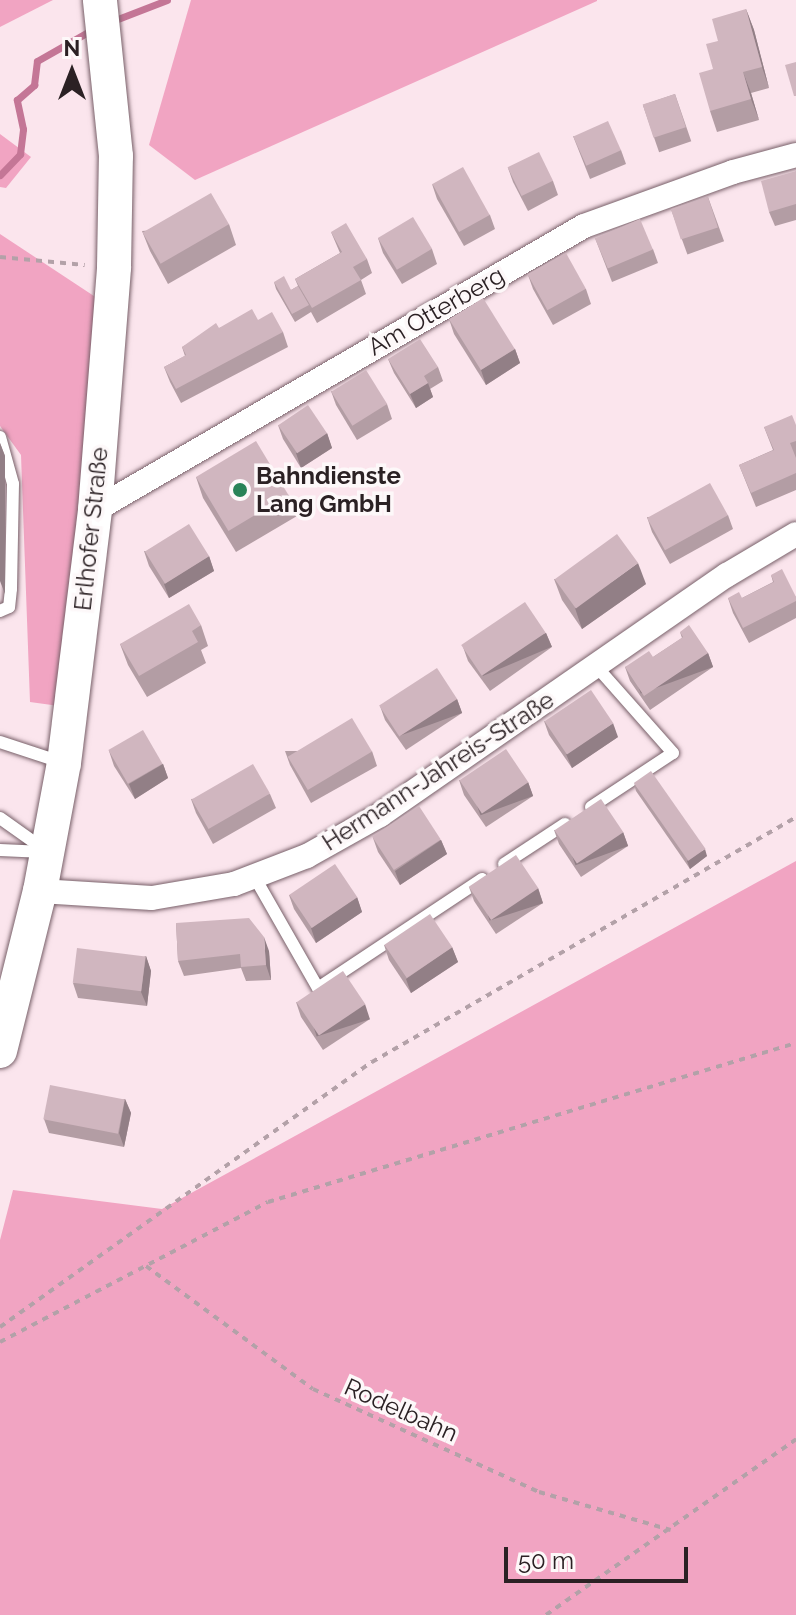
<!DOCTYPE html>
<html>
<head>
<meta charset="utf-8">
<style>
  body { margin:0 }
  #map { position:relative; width:796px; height:1615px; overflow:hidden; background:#fbe5ed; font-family:Raleway,sans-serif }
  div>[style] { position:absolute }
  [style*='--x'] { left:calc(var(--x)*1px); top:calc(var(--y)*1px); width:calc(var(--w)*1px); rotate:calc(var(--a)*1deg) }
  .green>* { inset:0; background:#f1a4c2 }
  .stream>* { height:7px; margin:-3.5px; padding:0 3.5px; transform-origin:3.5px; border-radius:3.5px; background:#c47696 }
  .path>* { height:4px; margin-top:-2px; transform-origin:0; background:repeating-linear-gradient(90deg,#b3a1a8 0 6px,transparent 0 12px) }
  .roads { filter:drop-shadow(0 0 2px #786069) drop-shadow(0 0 2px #786069) }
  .lane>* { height:12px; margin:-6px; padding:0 6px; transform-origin:6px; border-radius:6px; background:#fff }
  .street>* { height:24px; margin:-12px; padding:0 12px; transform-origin:12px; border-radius:12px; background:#fff }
  .secondary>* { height:34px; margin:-17px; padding:0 17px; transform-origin:17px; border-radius:17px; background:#fff }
  .wall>* { inset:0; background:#b39da4; transform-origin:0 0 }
  .shaded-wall>* { inset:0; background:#927f86; transform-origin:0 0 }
  .building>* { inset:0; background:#d0b6bf; transform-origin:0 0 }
  .dots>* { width:22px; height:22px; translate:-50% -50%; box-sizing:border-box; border:4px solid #fdf8f9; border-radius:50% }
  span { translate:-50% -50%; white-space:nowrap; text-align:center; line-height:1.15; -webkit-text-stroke:7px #fdf8f9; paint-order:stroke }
  .street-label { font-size:24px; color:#2b2124 }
  .poi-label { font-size:24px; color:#2b2124; font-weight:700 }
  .left { translate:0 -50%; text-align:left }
  .north { position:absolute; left:32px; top:32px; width:80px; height:80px; -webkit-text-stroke:6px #fdf8f9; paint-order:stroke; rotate:0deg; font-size:22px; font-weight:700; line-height:32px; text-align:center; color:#2b2124 }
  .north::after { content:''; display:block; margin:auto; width:28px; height:36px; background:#2b2124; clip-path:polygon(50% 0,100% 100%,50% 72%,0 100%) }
  .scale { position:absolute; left:504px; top:1547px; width:184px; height:36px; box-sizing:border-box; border:4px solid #2b2124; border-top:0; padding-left:10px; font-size:24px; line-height:28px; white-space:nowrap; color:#2b2124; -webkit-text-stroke:6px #fdf8f9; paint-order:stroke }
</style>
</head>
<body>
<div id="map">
  <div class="green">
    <div style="clip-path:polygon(0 0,53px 0,0 27px)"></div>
    <div style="clip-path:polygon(191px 0,597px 0,597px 1px,195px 180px,149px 145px)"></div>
    <div style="clip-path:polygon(0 134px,31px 157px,6px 188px,0 187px)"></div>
    <div style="clip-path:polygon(0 234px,100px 300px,59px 706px,30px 702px,21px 455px,0 426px)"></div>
    <div style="clip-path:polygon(796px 861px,796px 1615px,0 1615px,0 1240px,13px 1190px,162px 1209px)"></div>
  </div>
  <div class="stream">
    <div style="--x:110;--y:22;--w:61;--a:-21.1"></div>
    <div style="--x:0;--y:175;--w:29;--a:-46"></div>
    <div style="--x:20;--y:154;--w:25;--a:-83"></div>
    <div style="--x:23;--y:129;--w:30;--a:-102"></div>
    <div style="--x:17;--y:100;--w:23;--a:-41"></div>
    <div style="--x:34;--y:85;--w:24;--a:-83"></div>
    <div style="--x:37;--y:61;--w:67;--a:-29.6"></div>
  </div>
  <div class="path">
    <div style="--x:0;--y:257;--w:85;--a:5.4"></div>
    <div style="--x:146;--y:1266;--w:207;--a:36.4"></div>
    <div style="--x:313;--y:1389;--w:248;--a:24.5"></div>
    <div style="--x:539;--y:1492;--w:137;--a:16.1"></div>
    <div style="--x:0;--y:1327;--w:457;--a:-35.5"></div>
    <div style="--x:372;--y:1062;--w:490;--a:-30"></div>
    <div style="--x:0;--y:1342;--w:302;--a:-27.6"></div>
    <div style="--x:268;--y:1202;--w:551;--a:-16.76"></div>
    <div style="--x:546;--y:1615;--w:306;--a:-35.1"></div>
  </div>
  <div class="roads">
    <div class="lane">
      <div style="--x:0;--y:437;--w:49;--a:74.5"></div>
      <div style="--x:13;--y:484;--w:105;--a:91.1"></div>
      <div style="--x:11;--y:589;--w:18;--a:96"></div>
      <div style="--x:9;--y:607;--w:10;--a:156"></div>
      <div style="--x:0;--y:742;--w:64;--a:18.2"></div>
      <div style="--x:591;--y:807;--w:98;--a:-33.4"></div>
      <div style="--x:673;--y:753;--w:116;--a:-131.5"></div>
      <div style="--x:0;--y:818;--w:55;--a:35.4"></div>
      <div style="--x:0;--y:850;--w:44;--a:2.6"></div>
      <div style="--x:504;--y:864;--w:73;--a:-33.3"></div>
      <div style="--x:254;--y:876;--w:129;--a:60.3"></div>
      <div style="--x:318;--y:988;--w:197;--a:-33.6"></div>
    </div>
    <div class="street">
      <div style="--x:95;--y:510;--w:565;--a:-30.15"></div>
      <div style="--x:584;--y:226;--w:158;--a:-19.9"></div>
      <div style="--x:733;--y:172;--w:65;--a:-15.1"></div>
      <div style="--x:40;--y:891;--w:112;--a:3.6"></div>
      <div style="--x:152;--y:898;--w:83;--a:-9.7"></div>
      <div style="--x:234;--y:884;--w:78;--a:-21"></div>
      <div style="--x:307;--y:856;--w:84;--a:-29.3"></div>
      <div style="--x:380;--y:815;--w:422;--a:-34.7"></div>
      <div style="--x:727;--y:575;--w:80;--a:-30.7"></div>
    </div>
    <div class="secondary">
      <div style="--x:0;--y:1051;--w:165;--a:-76"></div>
      <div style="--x:40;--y:891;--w:130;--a:-79.4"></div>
      <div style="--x:64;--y:763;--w:255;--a:-83"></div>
      <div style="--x:95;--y:510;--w:244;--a:-85.5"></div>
      <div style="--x:114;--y:267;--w:111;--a:-89"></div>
      <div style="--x:116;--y:156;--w:157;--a:-95.9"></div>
    </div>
  </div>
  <div class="wall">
    <div style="clip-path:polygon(746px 9px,754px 30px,769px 88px,751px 93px,759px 120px,717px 132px,710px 111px,713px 69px,718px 41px)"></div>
    <div style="left:675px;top:94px;width:50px;height:34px;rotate:71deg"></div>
    <div style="clip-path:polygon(573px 136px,621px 150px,626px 164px,590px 179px)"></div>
    <div style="clip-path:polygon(508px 168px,553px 181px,558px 195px,528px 211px,513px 182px)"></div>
    <div style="clip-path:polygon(796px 171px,796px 220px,775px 226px,769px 212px)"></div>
    <div style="clip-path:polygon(432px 184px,490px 215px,495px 229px,464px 246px,437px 199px)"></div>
    <div style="left:708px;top:197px;width:47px;height:39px;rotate:70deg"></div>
    <div style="clip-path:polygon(229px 224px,236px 245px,168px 284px,150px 251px,142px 231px)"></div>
    <div style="clip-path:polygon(331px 232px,367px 259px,372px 273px,361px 280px,366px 294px,317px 323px,311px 312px,295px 322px,276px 289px,274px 282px,291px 290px,298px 286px,295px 279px,340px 253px)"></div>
    <div style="clip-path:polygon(378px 238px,432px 249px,437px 264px,402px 284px,383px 253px)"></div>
    <div style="clip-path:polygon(595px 238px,653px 249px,658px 263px,612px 282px)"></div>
    <div style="clip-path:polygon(528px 275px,586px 289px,591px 304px,553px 325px,533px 289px)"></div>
    <div style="clip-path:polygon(449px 319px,515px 349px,520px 363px,486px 385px,454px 334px)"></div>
    <div style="clip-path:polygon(258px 320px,283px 332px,288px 347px,181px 403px,170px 382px,164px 367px,185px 356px,182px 347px,219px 328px)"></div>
    <div style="clip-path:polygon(388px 359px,438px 367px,443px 381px,430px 389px,433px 397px,416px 408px,394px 373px)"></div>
    <div style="clip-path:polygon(331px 391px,387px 404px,392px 419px,357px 440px,336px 405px)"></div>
    <div style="clip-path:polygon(278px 425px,327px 433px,332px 448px,301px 468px,283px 439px)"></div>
    <div style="clip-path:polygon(796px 425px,796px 490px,756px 507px,739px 465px,773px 450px,764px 427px)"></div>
    <div style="left:0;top:443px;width:14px;height:151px;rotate:69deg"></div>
    <div style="clip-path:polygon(196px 477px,289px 495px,297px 516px,236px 552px,203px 498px)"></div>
    <div style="clip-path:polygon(728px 515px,733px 529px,670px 564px,652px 532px,647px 517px)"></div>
    <div style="clip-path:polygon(144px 551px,209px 556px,214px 571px,169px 598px,149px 566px)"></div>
    <div style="clip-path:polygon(771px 575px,796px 597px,796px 618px,749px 643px,733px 613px,728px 598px,742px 598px,773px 582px)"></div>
    <div style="clip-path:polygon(554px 579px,646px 584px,582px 629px,562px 600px)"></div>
    <div style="clip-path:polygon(201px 625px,208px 646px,201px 650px,206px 663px,147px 697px,128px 665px,120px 644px)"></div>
    <div style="clip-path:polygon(680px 632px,708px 653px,713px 667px,650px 710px,630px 681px,625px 667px,653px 657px,682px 638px)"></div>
    <div style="clip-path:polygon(546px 633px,552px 647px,490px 691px,468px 661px,463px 647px)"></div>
    <div style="clip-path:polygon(457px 699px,462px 713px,406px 750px,385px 720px,380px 706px)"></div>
    <div style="clip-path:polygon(544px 721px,618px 737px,572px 768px,549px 735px)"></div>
    <div style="clip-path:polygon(109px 751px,163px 764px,168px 778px,135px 799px,114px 766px)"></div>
    <div style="clip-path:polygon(285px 751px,372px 751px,377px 766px,311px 803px,290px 765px)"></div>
    <div style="clip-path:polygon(459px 780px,528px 782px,533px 796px,486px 827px,464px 795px)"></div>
    <div style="clip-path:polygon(634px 784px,707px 856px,690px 869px,636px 791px)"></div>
    <div style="clip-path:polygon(270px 794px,276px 808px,213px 844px,196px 813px,191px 799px)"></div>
    <div style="clip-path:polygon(554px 830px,623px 832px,628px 846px,581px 877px,559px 844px)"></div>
    <div style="clip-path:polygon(373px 838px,441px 840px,447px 854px,400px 885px,378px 852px)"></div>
    <div style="clip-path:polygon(469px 887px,538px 888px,543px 903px,496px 934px,474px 901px)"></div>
    <div style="clip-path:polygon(289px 895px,357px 897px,362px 912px,316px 943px,294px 909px)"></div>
    <div style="clip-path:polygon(176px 923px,269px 951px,271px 980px,246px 981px,241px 968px,184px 976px,178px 961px)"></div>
    <div style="clip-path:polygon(384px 945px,452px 947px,458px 962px,411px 993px,389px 960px)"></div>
    <div style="clip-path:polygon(146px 956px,151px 971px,147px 1006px,78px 998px,73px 983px)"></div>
    <div style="clip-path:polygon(296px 1002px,370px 1019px,323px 1050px,301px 1017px)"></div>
    <div style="clip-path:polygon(125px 1099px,131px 1113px,124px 1147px,49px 1133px,44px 1119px)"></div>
  </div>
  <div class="shaded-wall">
    <div style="clip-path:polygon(746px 9px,754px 30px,769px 88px,762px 67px)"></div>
    <div style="clip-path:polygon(743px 72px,751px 93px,759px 120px,751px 99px)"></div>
    <div style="clip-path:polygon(515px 349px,520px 363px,486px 385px,481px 370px)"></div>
    <div style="clip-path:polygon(428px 383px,433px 397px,416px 408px,410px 394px)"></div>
    <div style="clip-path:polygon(327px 433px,332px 448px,301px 468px,296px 453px)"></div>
    <div style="clip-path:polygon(0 443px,5px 456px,5px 594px,0 581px)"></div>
    <div style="clip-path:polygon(209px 556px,214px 571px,169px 598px,164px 584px)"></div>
    <div style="clip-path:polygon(638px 563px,646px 584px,582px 629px,575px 608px)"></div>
    <div style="left:546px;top:633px;width:15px;height:75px;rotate:67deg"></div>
    <div style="left:708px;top:653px;width:15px;height:77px;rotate:70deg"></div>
    <div style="left:457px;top:699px;width:15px;height:67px;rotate:70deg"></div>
    <div style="clip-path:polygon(613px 723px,618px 737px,572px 768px,566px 754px)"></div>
    <div style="clip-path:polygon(163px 764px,168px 778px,135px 799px,129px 784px)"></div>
    <div style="left:528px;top:782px;width:15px;height:56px;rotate:70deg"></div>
    <div style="left:623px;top:832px;width:15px;height:56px;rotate:70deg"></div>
    <div style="clip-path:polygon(441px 840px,447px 854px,400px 885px,395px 871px)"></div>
    <div style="clip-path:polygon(705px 849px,707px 856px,690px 869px,687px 861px)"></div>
    <div style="left:538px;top:888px;width:16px;height:56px;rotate:72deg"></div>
    <div style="clip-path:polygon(357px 897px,362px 912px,316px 943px,311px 928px)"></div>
    <div style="clip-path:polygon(264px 937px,269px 951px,271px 980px,266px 965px)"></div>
    <div style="clip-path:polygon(452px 947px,458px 962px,411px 993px,406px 979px)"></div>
    <div style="clip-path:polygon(146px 956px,151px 971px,147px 1006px,141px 992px)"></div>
    <div style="left:365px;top:1004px;width:16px;height:56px;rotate:72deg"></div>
    <div style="clip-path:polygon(125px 1099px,131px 1113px,124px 1147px,119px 1133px)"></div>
  </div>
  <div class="building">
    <div style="clip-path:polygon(746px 9px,762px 67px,743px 72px,751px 99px,710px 111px,699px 73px,713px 69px,706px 44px,718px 41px,712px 19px)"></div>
    <div style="clip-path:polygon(796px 62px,796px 96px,794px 96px,785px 65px)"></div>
    <div style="left:675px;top:94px;width:35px;height:34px;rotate:72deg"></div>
    <div style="left:608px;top:121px;width:32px;height:38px;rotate:66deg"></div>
    <div style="left:539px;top:152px;width:32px;height:35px;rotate:64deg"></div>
    <div style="left:463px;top:167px;width:55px;height:35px;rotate:61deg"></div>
    <div style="clip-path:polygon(796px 171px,796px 204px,769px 212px,761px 181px)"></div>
    <div style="left:211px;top:193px;width:36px;height:79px;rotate:60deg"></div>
    <div style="left:708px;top:197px;width:32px;height:39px;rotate:72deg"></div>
    <div style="left:413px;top:217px;width:37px;height:41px;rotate:59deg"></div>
    <div style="left:640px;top:219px;width:33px;height:49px;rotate:67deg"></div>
    <div style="clip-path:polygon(346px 223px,367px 259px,353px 267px,361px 280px,312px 308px,295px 279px,342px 252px,331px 232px)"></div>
    <div style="left:566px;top:253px;width:41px;height:44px;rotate:61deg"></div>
    <div style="clip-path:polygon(284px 276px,291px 290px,298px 286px,309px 305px,292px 314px,274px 282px)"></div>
    <div style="left:483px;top:298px;width:60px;height:40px;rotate:58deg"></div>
    <div style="clip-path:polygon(252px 309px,258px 320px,272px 312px,283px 332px,176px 389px,164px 367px,186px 355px,182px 347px,216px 323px,219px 328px)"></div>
    <div style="clip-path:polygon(420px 339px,438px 367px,424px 376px,428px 383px,410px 394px,388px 359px)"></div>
    <div style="left:366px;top:370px;width:40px;height:41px;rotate:58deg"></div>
    <div style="left:308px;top:405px;width:34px;height:36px;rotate:56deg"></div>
    <div style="clip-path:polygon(792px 415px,796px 425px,796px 441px,790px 443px,796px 458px,796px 473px,751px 493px,739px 465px,774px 450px,764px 427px)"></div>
    <div style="left:256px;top:441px;width:63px;height:70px;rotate:59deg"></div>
    <div style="left:710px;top:483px;width:37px;height:72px;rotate:61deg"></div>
    <div style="left:189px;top:524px;width:38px;height:52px;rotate:58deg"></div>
    <div style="left:617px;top:534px;width:36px;height:77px;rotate:54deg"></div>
    <div style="clip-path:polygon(782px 569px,796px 597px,796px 601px,743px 628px,728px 598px,739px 592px,742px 598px,774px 582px,771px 575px)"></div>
    <div style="left:525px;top:602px;width:37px;height:77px;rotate:56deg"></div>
    <div style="clip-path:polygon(189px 604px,201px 625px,192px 631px,198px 642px,139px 676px,120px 644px)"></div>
    <div style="clip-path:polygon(689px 625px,708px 653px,644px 696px,625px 667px,649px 651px,653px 657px,683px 637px,680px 632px)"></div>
    <div style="left:437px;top:668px;width:37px;height:69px;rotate:57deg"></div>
    <div style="left:591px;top:690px;width:40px;height:56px;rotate:56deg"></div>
    <div style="left:352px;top:718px;width:39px;height:75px;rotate:59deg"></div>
    <div style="left:143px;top:730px;width:39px;height:40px;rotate:60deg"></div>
    <div style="left:506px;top:749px;width:40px;height:56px;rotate:56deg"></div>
    <div style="left:253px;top:764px;width:34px;height:71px;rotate:60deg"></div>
    <div style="left:651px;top:771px;width:95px;height:21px;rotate:55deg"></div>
    <div style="left:601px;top:799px;width:40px;height:56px;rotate:56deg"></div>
    <div style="left:419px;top:806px;width:40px;height:56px;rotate:57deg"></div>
    <div style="left:516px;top:855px;width:40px;height:57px;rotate:56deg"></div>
    <div style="left:335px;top:864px;width:40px;height:55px;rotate:56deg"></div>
    <div style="left:430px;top:914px;width:40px;height:55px;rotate:56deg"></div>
    <div style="clip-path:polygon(249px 918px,264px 937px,266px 965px,241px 967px,240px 954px,178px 961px,176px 923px)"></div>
    <div style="left:77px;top:948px;width:69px;height:35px;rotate:7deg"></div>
    <div style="left:343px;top:971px;width:40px;height:56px;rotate:56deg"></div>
    <div style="left:50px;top:1085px;width:76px;height:35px;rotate:11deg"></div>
  </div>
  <div class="dots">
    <div style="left:240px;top:490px;background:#298358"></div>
  </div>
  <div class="street-label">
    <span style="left:436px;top:311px;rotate:-30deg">Am Otterberg</span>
    <span style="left:91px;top:529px;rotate:-84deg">Erlhofer Straße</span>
    <span style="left:438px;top:771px;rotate:-33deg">Hermann-Jahreis-Straße</span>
    <span style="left:401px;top:1410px;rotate:24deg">Rodelbahn</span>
  </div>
  <div class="poi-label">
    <span class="left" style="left:256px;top:490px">Bahndienste<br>Lang GmbH</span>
  </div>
  <div class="north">N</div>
  <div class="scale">50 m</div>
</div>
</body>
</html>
